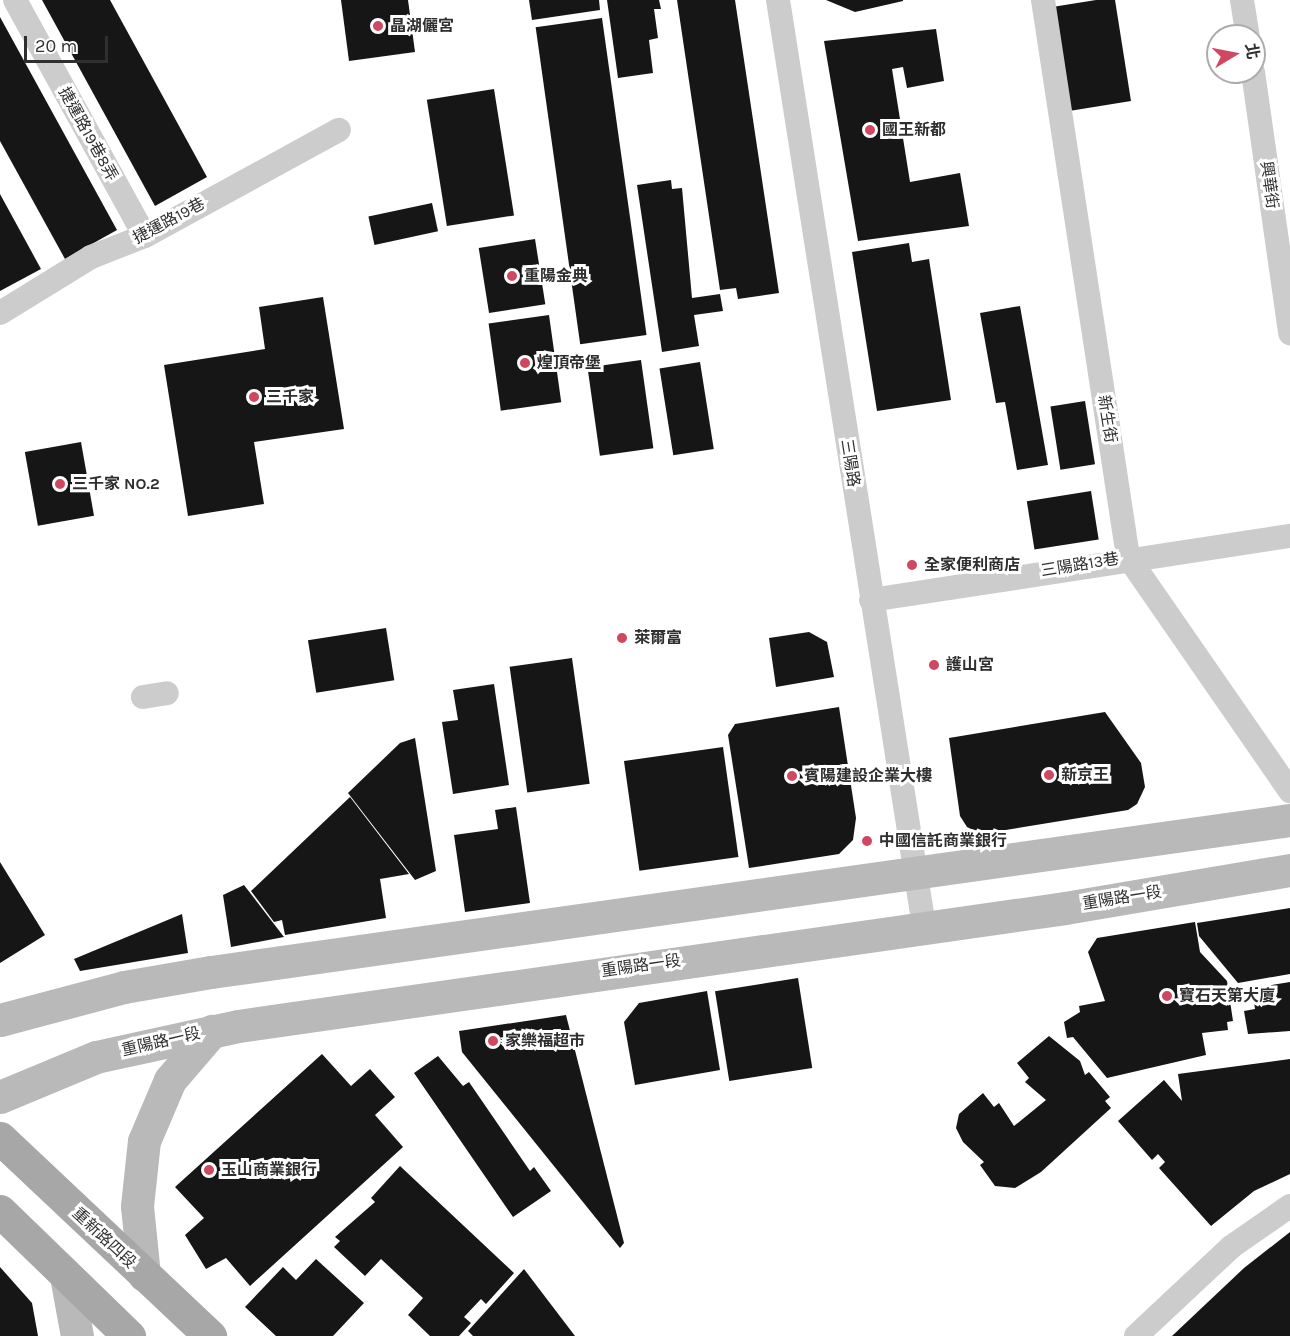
<!DOCTYPE html>
<html>
<head>
<meta charset="utf-8">
<style>
  body { margin:0 }
  #map { position:relative; width:1290px; height:1336px; overflow:hidden; background:#fff; font-family:Karla,"Noto Sans TC",sans-serif }
  div>[style] { position:absolute }
  [style*='--x'] { left:calc(var(--x)*1px); top:calc(var(--y)*1px); width:calc(var(--w)*1px); rotate:calc(var(--a)*1deg) }
  .building>* { inset:0; background:#161616; transform-origin:0 0 }
  .street>* { height:24px; margin:-12px; padding:0 12px; transform-origin:12px; border-radius:12px; background:#ccc }
  .secondary>* { height:33px; margin:-16.5px; padding:0 16.5px; transform-origin:16.5px; border-radius:16.5px; background:#b9b9b9 }
  .primary>* { height:33px; margin:-16.5px; padding:0 16.5px; transform-origin:16.5px; border-radius:16.5px; background:#a7a7a7 }
  .dots>* { width:16px; height:16px; translate:-50% -50%; box-sizing:border-box; border:3px solid #fff; border-radius:50% }
  span { translate:-50% -50%; white-space:nowrap; text-align:center; line-height:1.15; -webkit-text-stroke:6px #fff; paint-order:stroke }
  .poi-label { font-size:16px; color:#2f2f2f; font-weight:700 }
  .left { translate:0 -50%; text-align:left }
  .street-label { font-size:16px; color:#2f2f2f }
  .north { position:absolute; left:1206px; top:24px; width:60px; height:60px; box-sizing:border-box; background:#fff; border:2px solid #acacac; border-radius:50%; rotate:80deg; font-size:16px; font-weight:700; line-height:24px; text-align:center; color:#2f2f2f }
  .north::after { content:''; display:block; margin:auto; width:21px; height:27px; background:#cf4761; clip-path:polygon(50% 0,100% 100%,50% 72%,0 100%) }
  .scale { position:absolute; left:24px; top:36px; width:84px; height:27px; box-sizing:border-box; border:3px solid #2f2f2f; border-top:0; padding-left:8px; font-size:18px; line-height:21px; white-space:nowrap; color:#2f2f2f; -webkit-text-stroke:4px #fff; paint-order:stroke }
</style>
</head>
<body>
<div id="map">
  <div class="building">
    <div style="clip-path:polygon(42px 0,110px 0,207px 177px,155px 206px)"></div>
    <div style="clip-path:polygon(341px 0,408px 0,415px 52px,349px 61px)"></div>
    <div style="clip-path:polygon(529px 0,599px 0,600px 10px,532px 20px)"></div>
    <div style="clip-path:polygon(607px 0,659px 0,661px 9px,654px 9px,658px 38px,649px 40px,653px 73px,618px 78px)"></div>
    <div style="clip-path:polygon(677px 0,735px 0,779px 293px,738px 299px,736px 288px,720px 290px)"></div>
    <div style="clip-path:polygon(826px 0,903px 0,903px 1px,855px 12px)"></div>
    <div style="clip-path:polygon(1096px 0,1115px 0,1131px 101px,1063px 112px,1046px 8px)"></div>
    <div style="clip-path:polygon(0 17px,117px 230px,65px 259px,0 141px)"></div>
    <div style="left:602px;top:18px;width:320px;height:67px;rotate:82deg"></div>
    <div style="clip-path:polygon(936px 29px,944px 81px,907px 88px,903px 67px,892px 69px,910px 182px,960px 173px,969px 226px,858px 241px,824px 41px)"></div>
    <div style="left:494px;top:89px;width:128px;height:68px;rotate:81deg"></div>
    <div style="clip-path:polygon(671px 180px,672px 189px,682px 188px,692px 298px,720px 294px,723px 311px,694px 315px,699px 346px,662px 352px,637px 185px)"></div>
    <div style="clip-path:polygon(0 194px,41px 269px,0 291px)"></div>
    <div style="left:432px;top:203px;width:29px;height:65px;rotate:78deg"></div>
    <div style="left:535px;top:239px;width:66px;height:57px;rotate:81deg"></div>
    <div style="clip-path:polygon(909px 243px,912px 262px,929px 259px,951px 400px,877px 411px,852px 252px)"></div>
    <div style="clip-path:polygon(323px 297px,344px 429px,254px 442px,264px 504px,188px 516px,164px 365px,265px 349px,259px 307px)"></div>
    <div style="clip-path:polygon(1020px 306px,1048px 465px,1017px 470px,1005px 402px,996px 403px,980px 313px)"></div>
    <div style="left:549px;top:315px;width:88px;height:61px;rotate:82deg"></div>
    <div style="left:641px;top:360px;width:89px;height:54px;rotate:82deg"></div>
    <div style="left:700px;top:362px;width:88px;height:41px;rotate:81deg"></div>
    <div style="left:1085px;top:401px;width:64px;height:35px;rotate:81deg"></div>
    <div style="left:81px;top:442px;width:75px;height:57px;rotate:80deg"></div>
    <div style="left:1091px;top:491px;width:49px;height:65px;rotate:81deg"></div>
    <div style="left:386px;top:628px;width:53px;height:79px;rotate:81deg"></div>
    <div style="clip-path:polygon(809px 632px,827px 642px,834px 677px,776px 687px,769px 638px)"></div>
    <div style="left:572px;top:658px;width:127px;height:63px;rotate:82deg"></div>
    <div style="clip-path:polygon(494px 684px,509px 785px,453px 794px,442px 722px,458px 720px,453px 690px)"></div>
    <div style="clip-path:polygon(839px 707px,856px 818px,853px 840px,839px 854px,749px 868px,728px 735px,735px 724px)"></div>
    <div style="clip-path:polygon(1105px 712px,1141px 763px,1145px 787px,1137px 804px,1128px 810px,981px 834px,967px 827px,960px 816px,949px 738px)"></div>
    <div style="clip-path:polygon(415px 738px,436px 871px,415px 880px,348px 793px,400px 743px)"></div>
    <div style="left:723px;top:747px;width:111px;height:100px;rotate:82deg"></div>
    <div style="clip-path:polygon(350px 797px,409px 874px,380px 879px,386px 918px,285px 935px,282px 920px,274px 922px,251px 891px)"></div>
    <div style="clip-path:polygon(516px 807px,530px 903px,465px 912px,454px 835px,498px 829px,495px 810px)"></div>
    <div style="clip-path:polygon(0 862px,45px 935px,0 963px)"></div>
    <div style="clip-path:polygon(244px 885px,284px 937px,231px 947px,223px 895px)"></div>
    <div style="clip-path:polygon(1290px 908px,1290px 974px,1238px 983px,1199px 936px,1197px 923px)"></div>
    <div style="clip-path:polygon(182px 914px,188px 953px,80px 971px,74px 959px)"></div>
    <div style="clip-path:polygon(1195px 922px,1200px 952px,1227px 981px,1233px 1021px,1227px 1022px,1228px 1030px,1202px 1033px,1206px 1055px,1107px 1078px,1073px 1037px,1067px 1038px,1064px 1022px,1080px 1012px,1079px 1006px,1105px 1001px,1088px 952px,1097px 938px)"></div>
    <div style="left:798px;top:978px;width:91px;height:84px;rotate:81deg"></div>
    <div style="clip-path:polygon(1290px 982px,1290px 1031px,1248px 1034px,1244px 1011px,1255px 1009px,1252px 988px)"></div>
    <div style="clip-path:polygon(707px 991px,720px 1070px,635px 1085px,624px 1022px,639px 1003px)"></div>
    <div style="clip-path:polygon(566px 1015px,624px 1243px,620px 1248px,462px 1052px,459px 1031px)"></div>
    <div style="clip-path:polygon(1049px 1036px,1080px 1061px,1085px 1075px,1089px 1072px,1110px 1097px,1105px 1101px,1111px 1108px,1041px 1172px,1015px 1188px,995px 1186px,980px 1165px,984px 1162px,963px 1142px,956px 1128px,959px 1114px,983px 1093px,994px 1107px,999px 1103px,1014px 1126px,1046px 1100px,1025px 1082px,1029px 1078px,1017px 1063px)"></div>
    <div style="clip-path:polygon(322px 1054px,351px 1086px,370px 1069px,395px 1097px,375px 1115px,403px 1147px,250px 1286px,226px 1258px,206px 1269px,185px 1235px,204px 1218px,175px 1187px)"></div>
    <div style="clip-path:polygon(438px 1056px,463px 1086px,469px 1082px,530px 1171px,534px 1167px,551px 1191px,513px 1217px,414px 1073px)"></div>
    <div style="clip-path:polygon(1290px 1059px,1290px 1174px,1254px 1191px,1211px 1226px,1159px 1168px,1165px 1162px,1158px 1154px,1152px 1160px,1118px 1121px,1164px 1080px,1182px 1101px,1178px 1074px)"></div>
    <div style="clip-path:polygon(400px 1166px,514px 1273px,486px 1304px,481px 1299px,464px 1317px,471px 1323px,459px 1336px,430px 1336px,408px 1315px,423px 1298px,381px 1259px,365px 1276px,334px 1247px,340px 1241px,335px 1237px,375px 1202px,371px 1198px)"></div>
    <div style="clip-path:polygon(1290px 1232px,1290px 1336px,1172px 1336px,1244px 1268px)"></div>
    <div style="clip-path:polygon(316px 1259px,364px 1303px,333px 1336px,276px 1336px,245px 1307px,283px 1267px,296px 1280px)"></div>
    <div style="clip-path:polygon(0 1267px,32px 1303px,38px 1336px,0 1336px)"></div>
    <div style="clip-path:polygon(524px 1269px,575px 1336px,473px 1336px,468px 1331px)"></div>
  </div>
  <div class="street">
    <div style="--x:15;--y:0;--w:269;--a:61.2"></div>
    <div style="--x:778;--y:0;--w:937;--a:81.04"></div>
    <div style="--x:1043;--y:0;--w:563;--a:81.32"></div>
    <div style="--x:1128;--y:557;--w:285;--a:55.3"></div>
    <div style="--x:1242;--y:0;--w:36;--a:81"></div>
    <div style="--x:1253;--y:72;--w:264;--a:81.9"></div>
    <div style="--x:0;--y:313;--w:107;--a:-31.6"></div>
    <div style="--x:91;--y:257;--w:58;--a:-21.3"></div>
    <div style="--x:145;--y:236;--w:221;--a:-28.7"></div>
    <div style="--x:871;--y:600;--w:424;--a:-8.7"></div>
    <div style="--x:143;--y:697;--w:24;--a:-9"></div>
    <div style="--x:1136;--y:1336;--w:130;--a:-43.1"></div>
    <div style="--x:1231;--y:1247;--w:72;--a:-34.8"></div>
  </div>
  <div class="secondary">
    <div style="--x:0;--y:1020;--w:128;--a:-14.9"></div>
    <div style="--x:124;--y:987;--w:88;--a:-9.8"></div>
    <div style="--x:211;--y:972;--w:1090;--a:-8.02"></div>
    <div style="--x:0;--y:1097;--w:104;--a:-22.6"></div>
    <div style="--x:96;--y:1057;--w:145;--a:-12.3"></div>
    <div style="--x:238;--y:1026;--w:835;--a:-8.12"></div>
    <div style="--x:1065;--y:908;--w:228;--a:-9.6"></div>
    <div style="--x:144;--y:1275;--w:69;--a:-95.8"></div>
    <div style="--x:137;--y:1206;--w:65;--a:-83.9"></div>
    <div style="--x:144;--y:1141;--w:66;--a:-66.9"></div>
    <div style="--x:170;--y:1080;--w:65;--a:-49.4"></div>
    <div style="--x:66;--y:1276;--w:61;--a:79.6"></div>
  </div>
  <div class="primary">
    <div style="--x:0;--y:1138;--w:289;--a:43.3"></div>
    <div style="--x:0;--y:1211;--w:180;--a:44.1"></div>
  </div>
  <div class="dots">
    <div style="left:378px;top:26px;background:#cf4761"></div>
    <div style="left:870px;top:130px;background:#cf4761"></div>
    <div style="left:512px;top:276px;background:#cf4761"></div>
    <div style="left:525px;top:363px;background:#cf4761"></div>
    <div style="left:254px;top:397px;background:#cf4761"></div>
    <div style="left:60px;top:484px;background:#cf4761"></div>
    <div style="left:912px;top:565px;background:#cf4761"></div>
    <div style="left:622px;top:638px;background:#cf4761"></div>
    <div style="left:934px;top:665px;background:#cf4761"></div>
    <div style="left:1049px;top:775px;background:#cf4761"></div>
    <div style="left:792px;top:776px;background:#cf4761"></div>
    <div style="left:867px;top:841px;background:#cf4761"></div>
    <div style="left:1167px;top:996px;background:#cf4761"></div>
    <div style="left:493px;top:1041px;background:#cf4761"></div>
    <div style="left:209px;top:1170px;background:#cf4761"></div>
  </div>
  <div class="poi-label">
    <span class="left" style="left:390px;top:26px">晶湖儷宮</span>
    <span class="left" style="left:882px;top:130px">國王新都</span>
    <span class="left" style="left:524px;top:276px">重陽金典</span>
    <span class="left" style="left:537px;top:363px">煌頂帝堡</span>
    <span class="left" style="left:266px;top:397px">三千家</span>
    <span class="left" style="left:72px;top:484px">三千家 NO.2</span>
    <span class="left" style="left:924px;top:565px">全家便利商店</span>
    <span class="left" style="left:634px;top:638px">萊爾富</span>
    <span class="left" style="left:946px;top:665px">護山宮</span>
    <span class="left" style="left:1061px;top:775px">新京王</span>
    <span class="left" style="left:804px;top:776px">賓陽建設企業大樓</span>
    <span class="left" style="left:879px;top:841px">中國信託商業銀行</span>
    <span class="left" style="left:1179px;top:996px">寶石天第大廈</span>
    <span class="left" style="left:505px;top:1041px">家樂福超市</span>
    <span class="left" style="left:221px;top:1170px">玉山商業銀行</span>
  </div>
  <div class="street-label">
    <span style="left:88px;top:134px;rotate:61deg">捷運路19巷8弄</span>
    <span style="left:1269px;top:185px;rotate:82deg">興華街</span>
    <span style="left:169px;top:221px;rotate:-28deg">捷運路19巷</span>
    <span style="left:1107px;top:419px;rotate:81deg">新生街</span>
    <span style="left:850px;top:463px;rotate:81deg">三陽路</span>
    <span style="left:1080px;top:565px;rotate:-9deg">三陽路13巷</span>
    <span style="left:1122px;top:898px;rotate:-9deg">重陽路一段</span>
    <span style="left:641px;top:966px;rotate:-8deg">重陽路一段</span>
    <span style="left:161px;top:1042px;rotate:-13deg">重陽路一段</span>
    <span style="left:104px;top:1238px;rotate:43deg">重新路四段</span>
  </div>
  <div class="north">北</div>
  <div class="scale">20 m</div>
</div>
</body>
</html>
